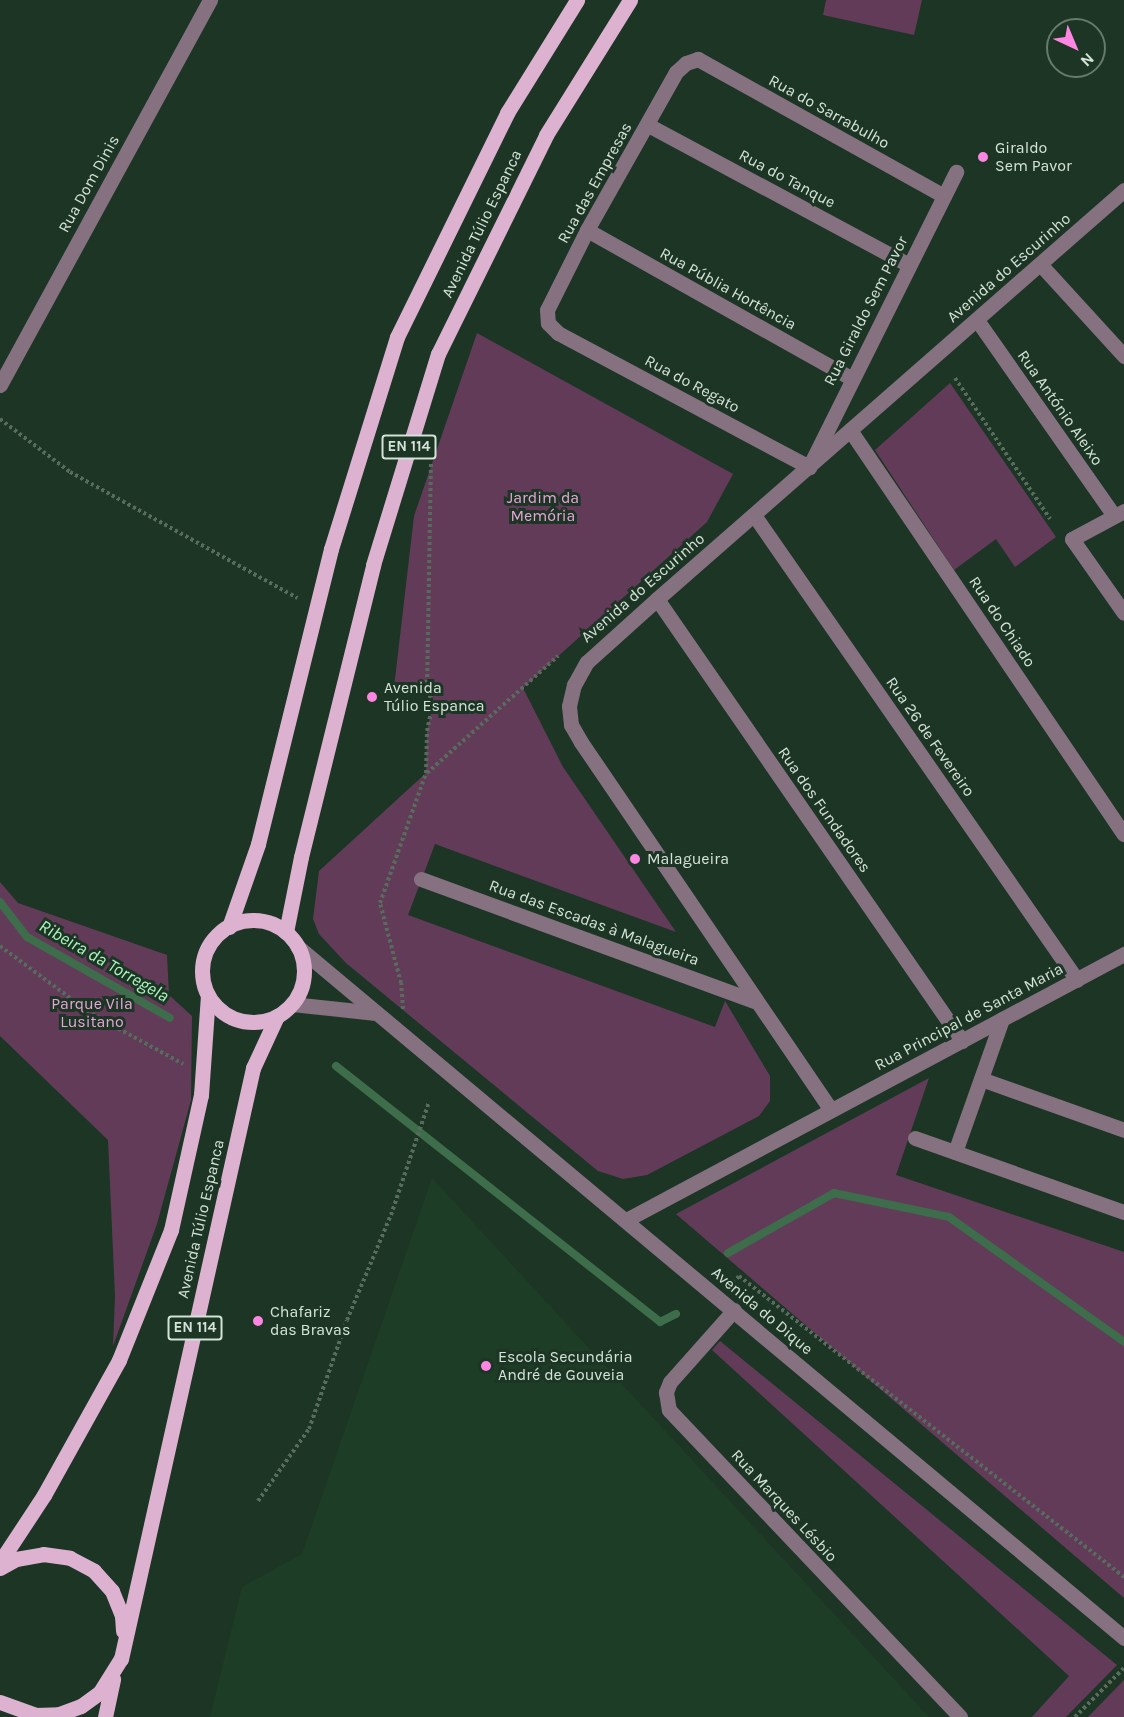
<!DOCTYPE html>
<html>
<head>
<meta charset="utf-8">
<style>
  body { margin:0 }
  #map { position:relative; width:1124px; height:1717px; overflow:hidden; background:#1d3524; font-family:Karla,sans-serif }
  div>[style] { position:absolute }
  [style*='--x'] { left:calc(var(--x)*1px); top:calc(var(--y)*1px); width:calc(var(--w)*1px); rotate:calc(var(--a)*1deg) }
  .built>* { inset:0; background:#1e3d27 }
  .green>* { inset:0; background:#623b59 }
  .stream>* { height:8px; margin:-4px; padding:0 4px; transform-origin:4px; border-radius:4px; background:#3d6d4b }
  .path>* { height:4px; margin-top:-2px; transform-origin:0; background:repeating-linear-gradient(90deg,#576c5d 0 3px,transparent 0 6px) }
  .minor>* { height:15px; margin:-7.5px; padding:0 7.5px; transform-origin:7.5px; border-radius:7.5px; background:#857180 }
  .major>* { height:15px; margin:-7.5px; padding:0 7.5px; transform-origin:7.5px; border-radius:7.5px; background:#ddb2d1 }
  .major>.ring { margin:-7.5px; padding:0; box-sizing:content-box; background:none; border:15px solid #ddb2d1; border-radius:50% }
  .dots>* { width:16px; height:16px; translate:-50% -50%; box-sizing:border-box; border:3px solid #1d3524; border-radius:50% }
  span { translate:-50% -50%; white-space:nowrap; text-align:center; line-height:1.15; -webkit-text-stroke:6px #1d3524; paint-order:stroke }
  .shield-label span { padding:2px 4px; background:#1d3524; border:2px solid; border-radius:4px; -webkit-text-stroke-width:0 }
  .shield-label { font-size:15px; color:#d4e3d8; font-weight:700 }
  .street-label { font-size:16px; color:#d4e3d8 }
  .poi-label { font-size:16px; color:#d4e3d8 }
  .left { translate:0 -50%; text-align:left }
  .park-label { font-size:16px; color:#e9a4d8 }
  .water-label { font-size:18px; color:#abf6bf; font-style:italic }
  .north { position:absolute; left:1046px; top:18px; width:60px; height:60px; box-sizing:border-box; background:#1d3524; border:2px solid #667b6c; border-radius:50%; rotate:136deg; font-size:16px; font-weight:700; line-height:24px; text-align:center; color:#d4e3d8 }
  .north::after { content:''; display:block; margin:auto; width:21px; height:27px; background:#fd86e2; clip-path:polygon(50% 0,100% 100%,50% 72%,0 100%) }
</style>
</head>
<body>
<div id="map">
  <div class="built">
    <div style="clip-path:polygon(432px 1178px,929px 1717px,210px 1717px,242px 1587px,302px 1554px)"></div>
  </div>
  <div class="green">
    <div style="clip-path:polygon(826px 0,922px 0,914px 35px,823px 15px)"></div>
    <div style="clip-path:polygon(477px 333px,733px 474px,707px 522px,523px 688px,563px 767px,676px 932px,435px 844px,408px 915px,715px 1027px,725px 1001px,770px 1076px,770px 1101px,759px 1116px,647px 1175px,623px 1179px,598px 1171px,346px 963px,319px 934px,313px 919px,319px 871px,426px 773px,427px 731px,433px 703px,428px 689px,393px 696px,414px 516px)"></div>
    <div style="clip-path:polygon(950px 383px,1056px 537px,1015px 567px,996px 539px,954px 570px,875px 450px)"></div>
    <div style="clip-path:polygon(0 882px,18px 903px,167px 955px,169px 995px,192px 1016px,191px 1100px,157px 1224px,113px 1346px,115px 1296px,108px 1140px,0 1036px)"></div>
    <div style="clip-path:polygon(929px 1078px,896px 1175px,1124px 1252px,1124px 1598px,676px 1214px)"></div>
    <div style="clip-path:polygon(720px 1341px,1117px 1665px,1066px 1717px,1032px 1717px,1069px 1676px,712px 1350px)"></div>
    <div style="clip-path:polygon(1124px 1680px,1124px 1717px,1088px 1717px)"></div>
  </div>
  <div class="stream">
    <div style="--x:0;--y:902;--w:44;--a:52.4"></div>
    <div style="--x:27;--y:937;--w:164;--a:29.5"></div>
    <div style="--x:336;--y:1066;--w:413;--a:38.3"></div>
    <div style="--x:660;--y:1322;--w:18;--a:-27"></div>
    <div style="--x:728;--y:1253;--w:122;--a:-29.5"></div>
    <div style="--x:834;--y:1193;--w:117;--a:11.8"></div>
    <div style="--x:949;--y:1217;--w:215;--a:35.5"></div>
  </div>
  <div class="path">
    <div style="--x:955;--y:378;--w:170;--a:56"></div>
    <div style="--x:0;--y:419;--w:88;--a:37.1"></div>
    <div style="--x:70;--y:472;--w:260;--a:29"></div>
    <div style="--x:427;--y:773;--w:176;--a:-41.8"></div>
    <div style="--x:0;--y:946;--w:114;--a:36.5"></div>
    <div style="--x:92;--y:1014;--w:104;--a:28.8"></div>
    <div style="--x:403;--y:1009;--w:26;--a:-94"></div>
    <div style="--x:401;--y:983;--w:83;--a:-104.7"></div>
    <div style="--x:380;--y:903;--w:138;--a:-70.5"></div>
    <div style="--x:426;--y:773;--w:42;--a:-88.6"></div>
    <div style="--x:427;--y:731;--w:29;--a:-78"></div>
    <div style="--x:433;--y:703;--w:15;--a:-113"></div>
    <div style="--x:427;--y:689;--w:228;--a:-89"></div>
    <div style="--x:733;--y:1283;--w:9;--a:-49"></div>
    <div style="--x:739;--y:1276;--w:489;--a:38"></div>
    <div style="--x:258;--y:1501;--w:88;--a:-54.7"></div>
    <div style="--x:309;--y:1429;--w:115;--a:-70.8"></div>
    <div style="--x:347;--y:1320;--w:114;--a:-67.3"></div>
    <div style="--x:391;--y:1215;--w:119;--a:-71.4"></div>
    <div style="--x:1075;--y:1717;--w:69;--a:-45"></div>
  </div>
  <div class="minor">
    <div style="--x:648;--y:125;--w:296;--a:28.2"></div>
    <div style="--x:944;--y:196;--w:282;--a:-150.9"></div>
    <div style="--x:698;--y:59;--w:13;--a:162"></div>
    <div style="--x:686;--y:63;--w:13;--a:138"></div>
    <div style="--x:676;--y:72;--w:181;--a:119.4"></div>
    <div style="--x:587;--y:230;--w:89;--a:116.6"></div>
    <div style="--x:547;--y:310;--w:13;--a:86"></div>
    <div style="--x:548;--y:323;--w:14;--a:45"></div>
    <div style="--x:558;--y:333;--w:285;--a:28.1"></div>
    <div style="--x:809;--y:467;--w:330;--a:-63.5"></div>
    <div style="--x:587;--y:230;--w:303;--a:29.3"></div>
    <div style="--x:1040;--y:264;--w:125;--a:47.6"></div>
    <div style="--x:977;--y:320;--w:239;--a:55"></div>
    <div style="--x:0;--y:385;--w:439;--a:-61.4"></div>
    <div style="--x:850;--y:430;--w:488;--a:55.9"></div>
    <div style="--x:1124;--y:511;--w:59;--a:151.7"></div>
    <div style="--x:1072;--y:539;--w:90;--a:54.9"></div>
    <div style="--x:754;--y:515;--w:566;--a:55.22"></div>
    <div style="--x:657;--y:599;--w:537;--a:55.39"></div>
    <div style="--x:421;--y:879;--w:356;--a:20.1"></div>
    <div style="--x:298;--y:947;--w:1077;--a:39.91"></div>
    <div style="--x:292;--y:1004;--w:84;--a:6.1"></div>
    <div style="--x:981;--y:1079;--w:152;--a:19.6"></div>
    <div style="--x:831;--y:1110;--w:445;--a:-124.2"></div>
    <div style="--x:581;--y:742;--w:20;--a:-120"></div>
    <div style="--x:571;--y:725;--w:19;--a:-96"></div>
    <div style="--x:569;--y:706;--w:22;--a:-77"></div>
    <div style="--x:574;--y:685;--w:26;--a:-61"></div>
    <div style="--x:587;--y:662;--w:94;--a:-42"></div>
    <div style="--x:657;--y:599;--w:621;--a:-41.21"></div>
    <div style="--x:915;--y:1138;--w:222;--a:19.5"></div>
    <div style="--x:955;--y:1152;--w:141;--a:-70.5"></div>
    <div style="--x:626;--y:1220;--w:565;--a:-28.11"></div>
    <div style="--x:734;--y:1310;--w:96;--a:131.6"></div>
    <div style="--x:670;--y:1382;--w:11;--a:112"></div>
    <div style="--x:666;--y:1392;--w:18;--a:81"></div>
    <div style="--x:669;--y:1410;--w:423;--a:46.5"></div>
  </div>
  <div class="major">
    <div class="ring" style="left:202px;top:920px;width:87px;height:87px"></div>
    <div style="--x:229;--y:927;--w:88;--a:-70.7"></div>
    <div style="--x:258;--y:844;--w:304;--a:-76.1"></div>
    <div style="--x:331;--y:549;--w:222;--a:-72.7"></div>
    <div style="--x:397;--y:337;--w:250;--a:-63.8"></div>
    <div style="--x:507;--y:113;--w:133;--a:-58.2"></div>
    <div style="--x:286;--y:932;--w:76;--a:-78.7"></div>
    <div style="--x:301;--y:857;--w:301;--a:-76.1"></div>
    <div style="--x:373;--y:565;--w:221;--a:-72.9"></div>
    <div style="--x:438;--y:354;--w:244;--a:-63.7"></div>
    <div style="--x:546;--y:135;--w:159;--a:-58.1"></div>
    <div style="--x:0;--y:1562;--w:80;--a:-56.7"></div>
    <div style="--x:44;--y:1495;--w:154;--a:-60.9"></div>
    <div style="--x:119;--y:1360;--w:140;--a:-68.2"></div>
    <div style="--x:171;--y:1230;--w:138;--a:-77.5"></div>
    <div style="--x:201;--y:1095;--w:99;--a:-86"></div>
    <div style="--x:0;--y:1568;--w:18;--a:-29"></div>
    <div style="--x:16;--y:1559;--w:27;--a:-10"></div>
    <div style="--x:43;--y:1554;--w:27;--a:8"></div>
    <div style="--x:70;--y:1558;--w:27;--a:28"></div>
    <div style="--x:94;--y:1571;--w:27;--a:48"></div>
    <div style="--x:112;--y:1591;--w:27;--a:68"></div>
    <div style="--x:122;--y:1616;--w:15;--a:86"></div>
    <div style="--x:0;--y:1702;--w:37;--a:20"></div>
    <div style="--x:35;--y:1715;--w:24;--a:-2"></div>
    <div style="--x:59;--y:1714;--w:23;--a:-20"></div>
    <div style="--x:81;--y:1706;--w:24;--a:-36"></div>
    <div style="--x:100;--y:1692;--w:39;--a:-58"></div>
    <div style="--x:121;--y:1659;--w:606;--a:-77.41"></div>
    <div style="--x:253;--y:1068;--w:57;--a:-65.2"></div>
    <div style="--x:105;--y:1717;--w:39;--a:-78"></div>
  </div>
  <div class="dots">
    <div style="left:983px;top:157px;background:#fd86e2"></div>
    <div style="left:372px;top:697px;background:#fd86e2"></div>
    <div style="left:635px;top:859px;background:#fd86e2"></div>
    <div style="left:258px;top:1321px;background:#fd86e2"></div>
    <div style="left:486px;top:1366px;background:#fd86e2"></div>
  </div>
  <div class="shield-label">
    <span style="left:409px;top:447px">EN 114</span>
    <span style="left:195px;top:1328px">EN 114</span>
  </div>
  <div class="street-label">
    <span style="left:829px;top:112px;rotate:29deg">Rua do Sarrabulho</span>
    <span style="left:787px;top:179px;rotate:28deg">Rua do Tanque</span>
    <span style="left:595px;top:183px;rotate:-61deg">Rua das Empresas</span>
    <span style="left:89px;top:184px;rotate:-61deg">Rua Dom Dinis</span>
    <span style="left:482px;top:224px;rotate:-64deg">Avenida Túlio Espanca</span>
    <span style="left:1009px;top:268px;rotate:-41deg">Avenida do Escurinho</span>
    <span style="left:728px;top:289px;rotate:29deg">Rua Públia Hortência</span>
    <span style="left:866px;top:311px;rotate:-63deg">Rua Giraldo Sem Pavor</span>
    <span style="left:692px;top:384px;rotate:28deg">Rua do Regato</span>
    <span style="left:1060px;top:408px;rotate:55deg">Rua António Aleixo</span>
    <span style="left:643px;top:588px;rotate:-41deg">Avenida do Escurinho</span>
    <span style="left:1002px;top:622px;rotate:56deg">Rua do Chiado</span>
    <span style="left:930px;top:737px;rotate:55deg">Rua 26 de Fevereiro</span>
    <span style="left:824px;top:810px;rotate:55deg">Rua dos Fundadores</span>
    <span style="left:594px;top:923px;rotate:20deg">Rua das Escadas à Malagueira</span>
    <span style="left:969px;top:1017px;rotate:-28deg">Rua Principal de Santa Maria</span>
    <span style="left:201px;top:1219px;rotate:-77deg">Avenida Túlio Espanca</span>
    <span style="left:762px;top:1311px;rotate:40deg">Avenida do Dique</span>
    <span style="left:784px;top:1506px;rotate:47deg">Rua Marques Lésbio</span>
  </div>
  <div class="poi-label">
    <span class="left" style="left:995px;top:157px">Giraldo<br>Sem Pavor</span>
    <span class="left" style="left:384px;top:697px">Avenida<br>Túlio Espanca</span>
    <span class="left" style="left:647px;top:859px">Malagueira</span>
    <span class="left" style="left:270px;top:1321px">Chafariz<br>das Bravas</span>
    <span class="left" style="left:498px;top:1366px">Escola Secundária<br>André de Gouveia</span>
  </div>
  <div class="park-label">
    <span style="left:543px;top:507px">Jardim da<br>Memória</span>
    <span style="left:92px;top:1013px">Parque Vila<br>Lusitano</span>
  </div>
  <div class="water-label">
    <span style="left:104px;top:961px;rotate:30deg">Ribeira da Torregela</span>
  </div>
  <div class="north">N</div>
</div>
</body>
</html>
